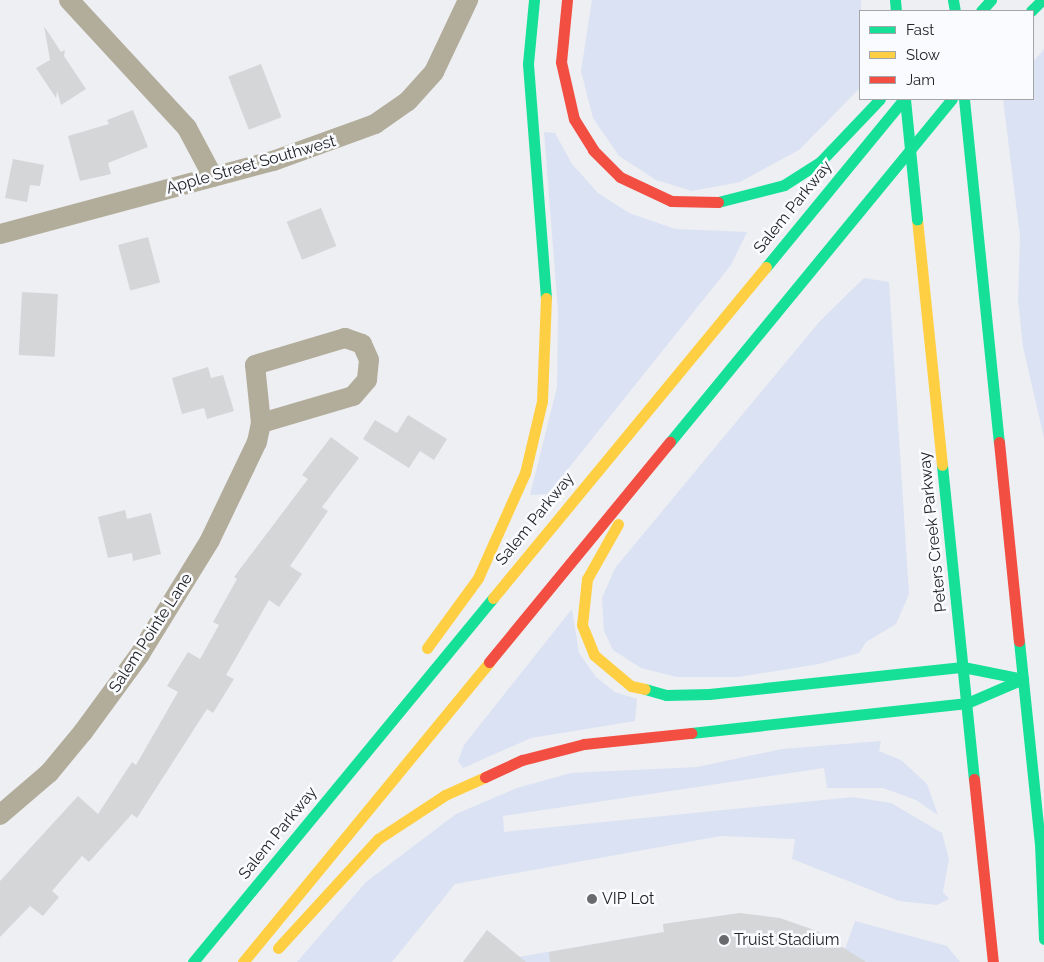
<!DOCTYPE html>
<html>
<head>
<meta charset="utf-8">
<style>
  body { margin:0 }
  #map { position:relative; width:1044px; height:962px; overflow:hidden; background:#edeff2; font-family:Raleway,sans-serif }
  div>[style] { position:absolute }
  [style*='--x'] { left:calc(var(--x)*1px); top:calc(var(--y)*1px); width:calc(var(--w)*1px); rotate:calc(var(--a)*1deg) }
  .green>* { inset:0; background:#dbe2f3 }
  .building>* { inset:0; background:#d5d6d8; transform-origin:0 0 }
  .street>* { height:20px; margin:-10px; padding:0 10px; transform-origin:10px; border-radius:10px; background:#b2ac9b }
  .fast>* { height:11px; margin:-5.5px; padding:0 5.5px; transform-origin:5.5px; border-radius:5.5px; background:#16e098 }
  .slow>* { height:11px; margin:-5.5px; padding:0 5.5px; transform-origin:5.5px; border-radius:5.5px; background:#ffcf43 }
  .jam>* { height:11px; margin:-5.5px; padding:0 5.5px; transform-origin:5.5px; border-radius:5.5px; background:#f24e42 }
  .fast-bridge>* { height:11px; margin:-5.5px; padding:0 5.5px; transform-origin:5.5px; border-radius:5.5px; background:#16e098 }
  .dots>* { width:14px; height:14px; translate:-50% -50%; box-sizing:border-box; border:2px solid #fafbff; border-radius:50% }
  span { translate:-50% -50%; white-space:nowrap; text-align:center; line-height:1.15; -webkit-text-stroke:5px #fafbff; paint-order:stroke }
  .street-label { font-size:16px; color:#222325 }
  .poi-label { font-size:16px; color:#222325 }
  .left { translate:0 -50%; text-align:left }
  .legend { position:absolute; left:859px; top:10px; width:175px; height:90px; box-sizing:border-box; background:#fafbff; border:1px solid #a4a5a8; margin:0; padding:6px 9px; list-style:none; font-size:15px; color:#222325 }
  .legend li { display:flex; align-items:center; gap:10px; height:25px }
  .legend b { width:25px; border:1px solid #a4a5a8 }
</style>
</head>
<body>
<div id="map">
  <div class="green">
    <div style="clip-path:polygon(592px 0,861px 0,860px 88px,799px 150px,740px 182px,692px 191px,656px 180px,619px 156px,593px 118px,581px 71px)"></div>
    <div style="clip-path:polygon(1044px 49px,1044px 438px,1023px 347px,1018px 300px,1020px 237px,1003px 99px,1033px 99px,1033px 62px)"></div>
    <div style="clip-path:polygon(544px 132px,555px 133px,572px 164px,598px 193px,629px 213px,675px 229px,747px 232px,731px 265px,548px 494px,530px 495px,557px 387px,558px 311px)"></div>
    <div style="clip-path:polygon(864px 278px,889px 282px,909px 594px,896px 624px,866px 642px,859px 653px,819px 664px,738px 677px,677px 677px,641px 668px,613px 650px,604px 631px,602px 598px,615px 568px,820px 321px)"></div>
    <div style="clip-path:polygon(572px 609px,579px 653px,596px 677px,615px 692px,637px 699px,635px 721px,531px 738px,463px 768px,458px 761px,464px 745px)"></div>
    <div style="clip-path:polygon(881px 741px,879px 751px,901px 760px,927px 784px,938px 815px,916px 800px,883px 788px,827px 788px,824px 768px,503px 816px,504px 832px,853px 797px,891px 803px,942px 833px,949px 859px,943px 892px,949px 899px,937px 905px,899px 901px,792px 859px,795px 839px,721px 836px,455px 884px,392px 962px,297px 962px,366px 882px,456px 814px,517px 788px,571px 773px,697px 767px,782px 749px)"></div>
    <div style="clip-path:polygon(740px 913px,845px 949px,855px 921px,947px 946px,960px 962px,463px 962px,487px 930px,500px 960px,664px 932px,663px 924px)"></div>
  </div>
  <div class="building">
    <div style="clip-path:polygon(44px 26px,61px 52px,65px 50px,64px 56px,86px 89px,61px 105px,57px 91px,56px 98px,36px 68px,50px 60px)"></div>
    <div style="left:261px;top:64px;width:57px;height:35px;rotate:69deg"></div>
    <div style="clip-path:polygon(133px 110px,148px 147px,108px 163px,111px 174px,80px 181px,68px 136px,109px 124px,107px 120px)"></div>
    <div style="clip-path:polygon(13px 159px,44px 165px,40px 186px,30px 185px,27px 202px,5px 198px)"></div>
    <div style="left:321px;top:208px;width:41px;height:37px;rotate:68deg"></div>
    <div style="left:148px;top:237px;width:47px;height:31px;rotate:75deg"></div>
    <div style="left:22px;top:292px;width:36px;height:63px;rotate:3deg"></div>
    <div style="clip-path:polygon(208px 367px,211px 378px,223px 375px,234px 411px,207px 419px,204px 408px,182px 414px,172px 378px)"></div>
    <div style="clip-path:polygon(408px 415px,447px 439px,434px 460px,420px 451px,409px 468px,363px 439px,375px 420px,397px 433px)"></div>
    <div style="clip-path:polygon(331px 437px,359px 458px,322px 507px,328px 511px,290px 566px,302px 574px,279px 607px,269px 600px,226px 675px,234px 679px,213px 713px,207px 709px,137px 818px,132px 814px,89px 862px,82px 856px,52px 891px,59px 897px,43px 916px,30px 906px,0 937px,0 881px,78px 796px,98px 814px,132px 762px,136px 765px,178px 692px,167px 686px,188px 652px,200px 659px,219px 625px,213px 622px,237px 579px,234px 577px,308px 479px,302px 475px)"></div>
    <div style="clip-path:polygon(125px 510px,127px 519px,151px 513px,161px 554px,133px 561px,132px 553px,108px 558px,98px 517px)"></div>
    <div style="clip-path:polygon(740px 913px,780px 918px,817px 931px,866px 962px,550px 962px,549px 952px,664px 932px,663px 924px)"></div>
    <div style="clip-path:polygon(487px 930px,526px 962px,463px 962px)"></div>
  </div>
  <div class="street">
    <div style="--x:69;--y:0;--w:174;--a:47.3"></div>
    <div style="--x:187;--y:128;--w:55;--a:62"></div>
    <div style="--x:0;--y:234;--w:283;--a:-15"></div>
    <div style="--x:273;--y:161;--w:109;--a:-19.9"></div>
    <div style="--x:375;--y:124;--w:40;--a:-34.9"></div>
    <div style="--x:408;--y:101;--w:39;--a:-48"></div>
    <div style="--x:434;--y:72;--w:80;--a:-64.7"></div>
    <div style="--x:0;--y:815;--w:65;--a:-40.6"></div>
    <div style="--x:49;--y:773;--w:53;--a:-50.3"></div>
    <div style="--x:83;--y:732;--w:97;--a:-53.8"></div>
    <div style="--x:140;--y:654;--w:134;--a:-58.4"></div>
    <div style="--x:210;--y:540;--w:109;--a:-64.4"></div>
    <div style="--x:257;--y:442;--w:19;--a:-78"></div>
    <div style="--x:261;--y:423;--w:58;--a:-95.9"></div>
    <div style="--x:255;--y:365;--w:94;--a:-16.7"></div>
    <div style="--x:345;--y:338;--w:18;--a:19"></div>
    <div style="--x:362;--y:344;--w:17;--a:66"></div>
    <div style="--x:369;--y:360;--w:20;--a:96"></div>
    <div style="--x:367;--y:380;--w:21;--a:131"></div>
    <div style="--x:353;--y:396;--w:96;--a:163.6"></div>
  </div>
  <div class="fast">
    <div style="--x:534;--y:0;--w:64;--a:95.4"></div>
    <div style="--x:528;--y:64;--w:235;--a:85.6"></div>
    <div style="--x:895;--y:0;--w:11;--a:85"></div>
    <div style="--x:953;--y:0;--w:11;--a:80"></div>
    <div style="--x:981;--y:11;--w:15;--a:-48"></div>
    <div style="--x:1031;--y:11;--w:16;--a:-45"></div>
    <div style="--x:964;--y:99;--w:345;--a:84.2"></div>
    <div style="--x:718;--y:202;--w:68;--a:-14.4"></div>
    <div style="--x:784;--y:185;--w:43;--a:-32.6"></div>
    <div style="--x:820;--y:162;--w:87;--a:-46.4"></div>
    <div style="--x:766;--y:267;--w:217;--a:-50.6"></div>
    <div style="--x:670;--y:442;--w:444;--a:-50.6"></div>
    <div style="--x:942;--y:465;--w:316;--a:84.2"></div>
    <div style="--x:1019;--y:641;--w:203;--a:84.1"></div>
    <div style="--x:1040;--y:843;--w:96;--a:87.6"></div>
    <div style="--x:645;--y:689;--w:22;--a:16"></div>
    <div style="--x:666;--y:695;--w:43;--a:-1.3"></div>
    <div style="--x:709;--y:694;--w:255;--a:-6.1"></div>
    <div style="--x:963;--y:667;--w:61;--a:11.3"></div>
    <div style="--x:691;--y:733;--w:278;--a:-6.2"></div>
    <div style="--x:967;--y:703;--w:61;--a:-23.2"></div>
    <div style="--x:193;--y:962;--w:472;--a:-50.5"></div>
  </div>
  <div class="slow">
    <div style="--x:917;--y:219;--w:247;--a:84.2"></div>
    <div style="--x:618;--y:524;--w:63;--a:119.4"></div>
    <div style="--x:587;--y:579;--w:46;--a:96.2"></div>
    <div style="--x:582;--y:625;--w:32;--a:68"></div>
    <div style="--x:594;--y:655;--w:48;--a:40"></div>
    <div style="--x:631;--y:686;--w:14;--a:12"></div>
    <div style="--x:493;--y:598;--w:429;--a:-50.5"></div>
    <div style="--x:427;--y:648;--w:87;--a:-53.9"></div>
    <div style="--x:478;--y:578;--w:115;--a:-65.9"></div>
    <div style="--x:525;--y:473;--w:74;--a:-76.7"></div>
    <div style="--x:542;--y:401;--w:103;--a:-87.8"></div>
    <div style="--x:278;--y:948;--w:148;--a:-47.5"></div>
    <div style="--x:378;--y:839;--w:80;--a:-33.3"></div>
    <div style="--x:445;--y:795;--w:44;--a:-24.2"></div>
    <div style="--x:243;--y:962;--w:388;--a:-50.6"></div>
  </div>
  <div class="jam">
    <div style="--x:567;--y:0;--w:62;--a:95.5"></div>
    <div style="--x:561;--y:62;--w:58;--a:77.2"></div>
    <div style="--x:574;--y:119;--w:36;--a:58"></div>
    <div style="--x:593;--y:150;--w:38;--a:45"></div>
    <div style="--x:620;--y:177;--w:56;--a:25.2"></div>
    <div style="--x:671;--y:201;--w:47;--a:1.2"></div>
    <div style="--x:999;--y:442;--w:200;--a:84.3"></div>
    <div style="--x:489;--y:662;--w:285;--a:-50.6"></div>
    <div style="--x:485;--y:777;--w:41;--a:-24.7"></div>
    <div style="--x:522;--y:760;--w:64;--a:-14.5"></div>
    <div style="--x:584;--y:744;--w:108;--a:-5.9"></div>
    <div style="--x:974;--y:779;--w:184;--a:84.1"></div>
  </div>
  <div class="fast-bridge">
    <div style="--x:905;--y:99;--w:121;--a:84.3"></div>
  </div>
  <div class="dots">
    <div style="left:592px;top:899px;background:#696a6d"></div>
    <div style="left:724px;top:940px;background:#696a6d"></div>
  </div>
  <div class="street-label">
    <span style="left:251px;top:165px;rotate:-16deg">Apple Street Southwest</span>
    <span style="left:793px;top:207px;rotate:-51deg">Salem Parkway</span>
    <span style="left:535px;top:519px;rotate:-51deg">Salem Parkway</span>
    <span style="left:933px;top:532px;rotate:-96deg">Peters Creek Parkway</span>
    <span style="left:151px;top:633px;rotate:-57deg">Salem Pointe Lane</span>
    <span style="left:278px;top:833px;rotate:-51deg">Salem Parkway</span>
  </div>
  <div class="poi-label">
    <span class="left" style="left:602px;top:899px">VIP Lot</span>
    <span class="left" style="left:734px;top:940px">Truist Stadium</span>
  </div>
  <ul class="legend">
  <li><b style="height:6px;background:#16e098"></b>Fast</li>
  <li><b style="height:6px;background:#ffcf43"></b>Slow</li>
  <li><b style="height:6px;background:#f24e42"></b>Jam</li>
  </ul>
</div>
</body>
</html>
